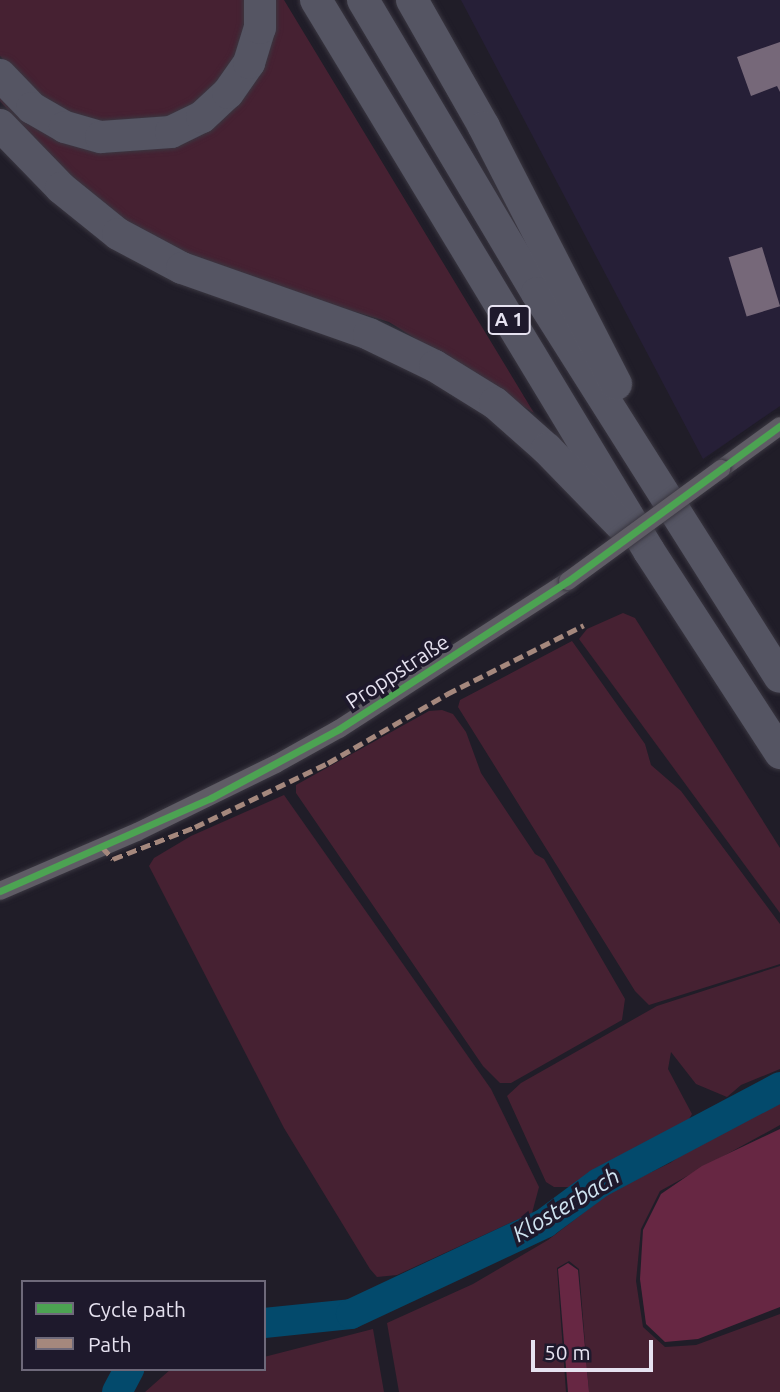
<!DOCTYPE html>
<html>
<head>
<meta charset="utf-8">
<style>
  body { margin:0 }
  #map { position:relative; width:780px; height:1392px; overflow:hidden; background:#201d28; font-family:Ubuntu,sans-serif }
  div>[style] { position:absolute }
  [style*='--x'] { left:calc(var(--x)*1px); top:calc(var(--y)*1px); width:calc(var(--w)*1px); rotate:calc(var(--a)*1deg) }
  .built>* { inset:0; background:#261f37 }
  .green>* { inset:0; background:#462132 }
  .forest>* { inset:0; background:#672743 }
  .river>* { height:30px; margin:-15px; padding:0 15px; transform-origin:15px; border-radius:15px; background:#034a6c }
  .building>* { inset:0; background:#766879; transform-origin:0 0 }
  .roads { filter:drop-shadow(0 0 2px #3a3741) drop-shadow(0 0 2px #3a3741) }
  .street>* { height:18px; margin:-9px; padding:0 9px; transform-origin:9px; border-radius:9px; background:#5f5c65 }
  .highway>* { height:32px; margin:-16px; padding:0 16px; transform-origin:16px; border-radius:16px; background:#555563 }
  .bridges { filter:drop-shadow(0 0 2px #3a3741) drop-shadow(0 0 2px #3a3741) }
  .street-bridge>* { height:18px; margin:-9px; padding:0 9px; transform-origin:9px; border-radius:9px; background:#5f5c65 }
  .quiet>* { height:5px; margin-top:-2.5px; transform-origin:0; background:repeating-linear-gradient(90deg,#a5887d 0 10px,transparent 0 15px) }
  .cycleway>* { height:7px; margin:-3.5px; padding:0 3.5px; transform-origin:3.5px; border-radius:3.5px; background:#4ca352 }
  span { translate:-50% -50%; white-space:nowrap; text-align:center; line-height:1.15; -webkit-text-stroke:7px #1e192c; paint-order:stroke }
  .shield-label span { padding:2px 5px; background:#1e192c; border:2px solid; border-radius:5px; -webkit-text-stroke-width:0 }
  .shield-label { font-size:19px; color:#e6e2f0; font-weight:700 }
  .street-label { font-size:21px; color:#e6e2f0 }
  .water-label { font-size:23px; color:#d0e4f1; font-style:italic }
  .legend { position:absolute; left:21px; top:1280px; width:245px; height:91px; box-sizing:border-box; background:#1e192c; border:2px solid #6e697a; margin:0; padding:9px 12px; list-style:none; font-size:21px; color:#e6e2f0 }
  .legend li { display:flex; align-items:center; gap:14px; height:35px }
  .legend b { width:35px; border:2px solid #6e697a }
  .scale { position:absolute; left:531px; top:1340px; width:122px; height:32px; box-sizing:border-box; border:4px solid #e6e2f0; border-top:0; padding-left:9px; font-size:21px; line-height:24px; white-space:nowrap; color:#e6e2f0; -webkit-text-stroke:5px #1e192c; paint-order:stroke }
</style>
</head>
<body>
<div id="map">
  <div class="built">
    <div style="clip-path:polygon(461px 0,780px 0,780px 406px,703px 459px)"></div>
  </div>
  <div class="green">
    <div style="clip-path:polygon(0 0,250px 0,246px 42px,217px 92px,161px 125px,111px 127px,45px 104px,0 56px)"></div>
    <div style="clip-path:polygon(275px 0,284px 0,534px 413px,389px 322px,260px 283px,161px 243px,76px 188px,0 101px,0 83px,73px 139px,227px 113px)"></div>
    <div style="clip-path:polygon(623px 613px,635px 618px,780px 848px,780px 913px,579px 639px,587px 629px)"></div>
    <div style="clip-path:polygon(572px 641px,645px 744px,651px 765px,681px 791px,780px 924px,780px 964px,649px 1005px,635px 991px,458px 707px,460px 700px)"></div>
    <div style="clip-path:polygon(442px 710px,453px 714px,466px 732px,481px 773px,535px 854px,544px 859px,625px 999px,622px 1020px,511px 1083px,500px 1083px,483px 1066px,296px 793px,296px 785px,429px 711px)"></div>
    <div style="clip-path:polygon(284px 795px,491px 1089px,539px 1187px,532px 1213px,397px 1275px,377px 1277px,370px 1269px,284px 1128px,149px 866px,154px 858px,191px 836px)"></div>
    <div style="clip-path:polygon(780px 966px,780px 1069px,741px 1085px,727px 1097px,696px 1084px,671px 1052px,668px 1069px,692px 1114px,682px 1131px,572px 1187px,554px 1187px,546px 1182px,507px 1096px,521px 1083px,657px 1006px)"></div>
    <div style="clip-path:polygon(780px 1100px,780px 1125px,660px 1191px,641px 1229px,636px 1281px,643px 1327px,665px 1347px,696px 1345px,780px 1314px,780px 1392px,589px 1392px,579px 1269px,569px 1261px,557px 1268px,566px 1392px,399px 1392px,387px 1323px,473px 1284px,548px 1240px,612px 1191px,670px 1163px,711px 1135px)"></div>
    <div style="clip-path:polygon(373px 1329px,384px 1392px,145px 1392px,171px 1369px,264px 1369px,264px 1357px)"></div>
  </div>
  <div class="forest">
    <div style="clip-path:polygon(780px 1129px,780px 1307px,698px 1339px,665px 1342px,646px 1324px,640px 1279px,643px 1230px,661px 1194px,702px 1166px)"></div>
    <div style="clip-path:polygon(568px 1263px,578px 1270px,589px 1392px,568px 1392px,558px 1269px)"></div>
  </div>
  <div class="river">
    <div style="--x:264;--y:1323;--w:87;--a:-5.9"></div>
    <div style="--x:351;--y:1314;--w:214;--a:-25.1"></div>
    <div style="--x:545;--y:1223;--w:67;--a:-36.5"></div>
    <div style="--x:599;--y:1183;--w:205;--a:-27.9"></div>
    <div style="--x:117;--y:1392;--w:26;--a:-62"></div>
  </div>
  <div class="building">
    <div style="clip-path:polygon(780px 42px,780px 92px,777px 86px,751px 96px,737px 57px)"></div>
    <div style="left:762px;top:247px;width:62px;height:35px;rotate:73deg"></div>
  </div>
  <div class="roads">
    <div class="street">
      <div style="--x:721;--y:469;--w:73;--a:-36.1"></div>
      <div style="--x:0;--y:891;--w:149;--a:-23.3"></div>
      <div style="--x:137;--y:832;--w:155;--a:-26.1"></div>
      <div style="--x:276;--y:764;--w:72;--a:-29.1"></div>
      <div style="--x:339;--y:729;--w:273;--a:-32.9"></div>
    </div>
    <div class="highway">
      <div style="--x:316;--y:0;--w:644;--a:58.85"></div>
      <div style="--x:649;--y:551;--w:241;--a:57"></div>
      <div style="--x:363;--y:0;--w:341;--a:59.3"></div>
      <div style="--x:537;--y:293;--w:454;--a:57.7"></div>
      <div style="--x:412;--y:0;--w:146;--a:60.4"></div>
      <div style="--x:484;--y:127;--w:289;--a:62.8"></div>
      <div style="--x:0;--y:75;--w:46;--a:45.9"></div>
      <div style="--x:32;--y:108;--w:38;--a:30"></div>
      <div style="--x:65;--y:127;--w:37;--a:16"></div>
      <div style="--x:101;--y:137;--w:70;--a:-4.1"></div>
      <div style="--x:171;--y:132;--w:34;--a:-26"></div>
      <div style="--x:202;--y:117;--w:35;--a:-43"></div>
      <div style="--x:228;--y:93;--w:37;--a:-55"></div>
      <div style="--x:249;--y:63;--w:37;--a:-73"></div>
      <div style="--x:260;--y:28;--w:28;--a:-90"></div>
      <div style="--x:0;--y:125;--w:88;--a:45.9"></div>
      <div style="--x:61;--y:188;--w:73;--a:38.9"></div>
      <div style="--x:118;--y:234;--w:72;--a:28"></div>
      <div style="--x:182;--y:268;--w:198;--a:19.4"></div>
      <div style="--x:369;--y:334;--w:73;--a:25.9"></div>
      <div style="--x:435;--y:366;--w:70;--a:31.7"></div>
      <div style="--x:495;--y:403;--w:69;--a:41.5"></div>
      <div style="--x:547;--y:449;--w:105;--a:45.8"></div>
    </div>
  </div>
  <div class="bridges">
    <div class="street-bridge">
      <div style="--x:568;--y:581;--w:190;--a:-36.2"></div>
    </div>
  </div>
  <div class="quiet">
    <div style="--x:102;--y:847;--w:16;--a:47"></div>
    <div style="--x:113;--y:859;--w:88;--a:-21.3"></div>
    <div style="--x:195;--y:827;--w:148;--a:-25.7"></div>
    <div style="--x:328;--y:763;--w:138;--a:-30.1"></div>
    <div style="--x:447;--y:694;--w:153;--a:-26.7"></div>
  </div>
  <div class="cycleway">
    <div style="--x:0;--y:891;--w:231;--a:-23.8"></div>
    <div style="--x:211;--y:798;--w:145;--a:-28.3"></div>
    <div style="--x:339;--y:729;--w:273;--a:-32.9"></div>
    <div style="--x:568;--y:581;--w:263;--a:-36.2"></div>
  </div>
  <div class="shield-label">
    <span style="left:509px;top:320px">A 1</span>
  </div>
  <div class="street-label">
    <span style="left:397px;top:671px;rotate:-33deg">Proppstraße</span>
  </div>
  <div class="water-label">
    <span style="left:566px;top:1205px;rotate:-31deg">Klosterbach</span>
  </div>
  <ul class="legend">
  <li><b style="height:9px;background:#4ca352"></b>Cycle path</li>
  <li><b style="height:9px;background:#a5887d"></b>Path</li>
  </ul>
  <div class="scale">50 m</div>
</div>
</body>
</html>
